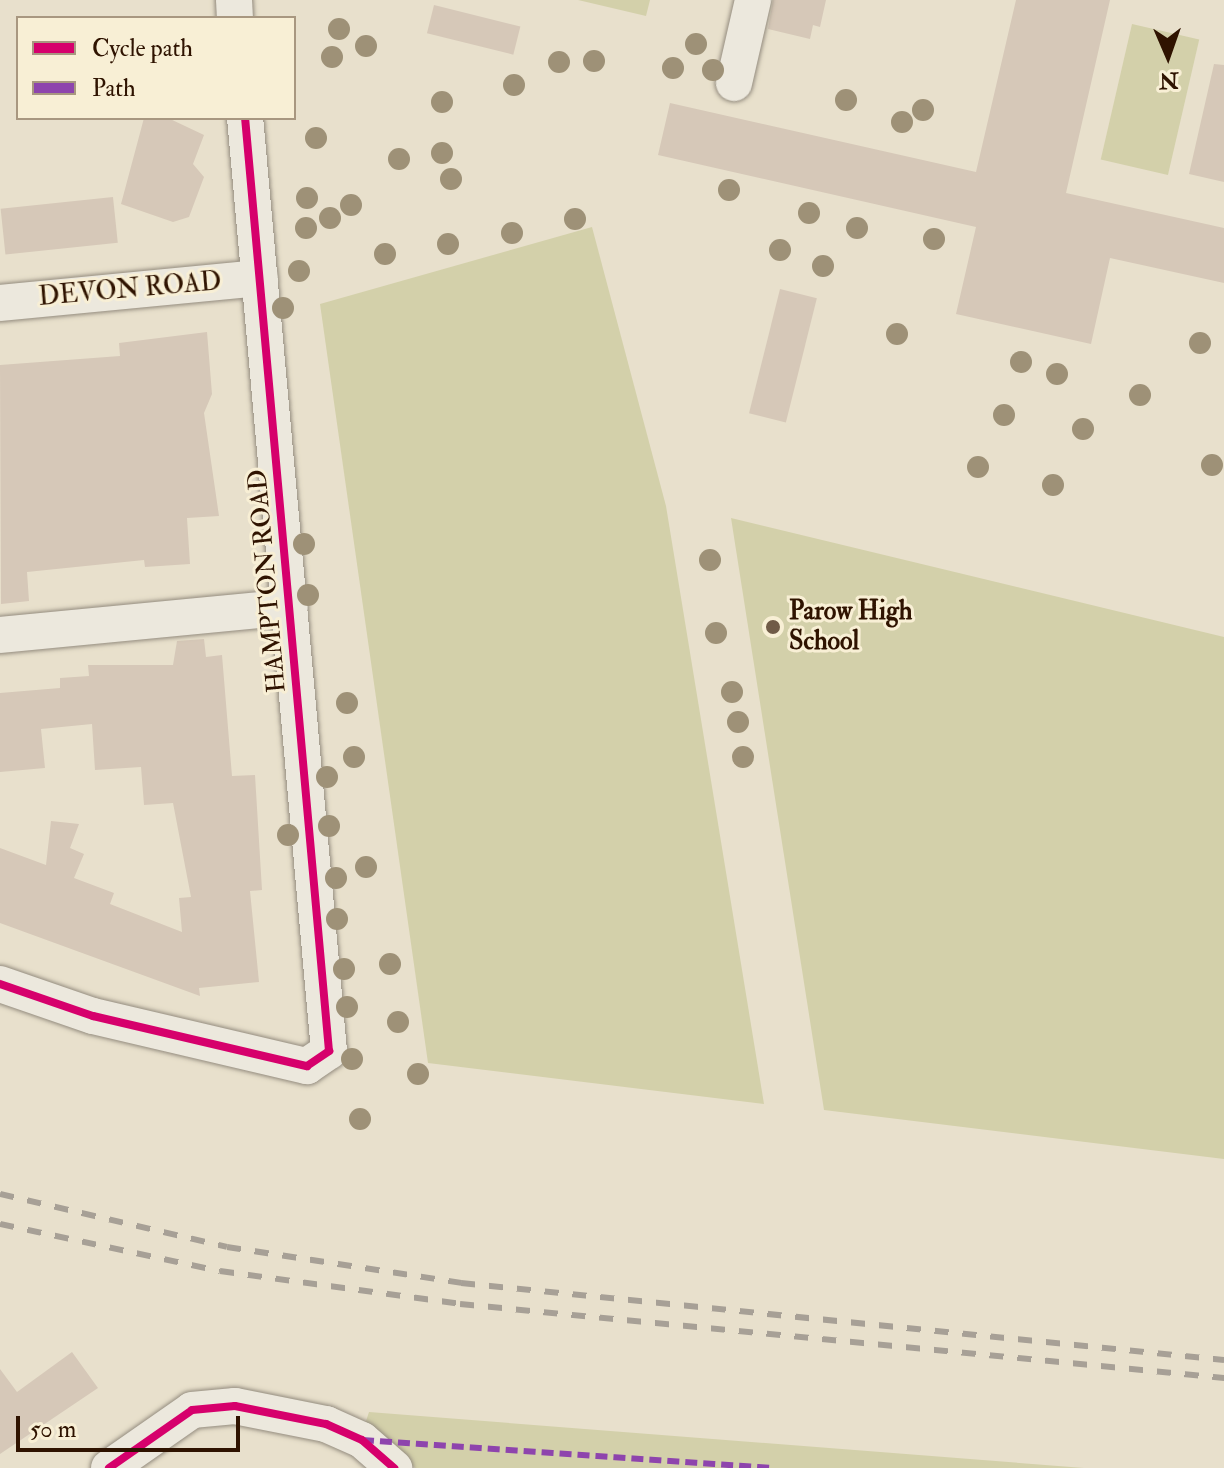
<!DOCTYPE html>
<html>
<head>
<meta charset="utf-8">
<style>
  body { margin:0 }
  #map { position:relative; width:1224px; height:1468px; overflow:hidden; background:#e8e0cc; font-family:"IM FELL Double Pica",serif }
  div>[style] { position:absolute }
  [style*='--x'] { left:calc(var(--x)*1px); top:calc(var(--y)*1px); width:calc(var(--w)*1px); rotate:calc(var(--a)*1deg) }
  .green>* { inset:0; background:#d3d0aa; transform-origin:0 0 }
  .building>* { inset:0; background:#d6c8b8; transform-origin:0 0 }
  .roads { filter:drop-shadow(0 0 2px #948c7f) drop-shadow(0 0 2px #948c7f) }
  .minor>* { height:36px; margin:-18px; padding:0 18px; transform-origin:18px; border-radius:18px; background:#ece8dd }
  .rail>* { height:6px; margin-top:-3px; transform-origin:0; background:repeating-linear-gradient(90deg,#a7a096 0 14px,transparent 0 28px) }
  .quiet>* { height:6px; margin-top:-3px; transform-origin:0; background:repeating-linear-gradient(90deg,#8e44ad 0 12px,transparent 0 18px) }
  .cycleway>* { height:8px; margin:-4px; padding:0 4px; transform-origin:4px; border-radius:4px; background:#d6006c }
  .trees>* { width:22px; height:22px; margin:-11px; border-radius:50%; background:#9e9177 }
  .dots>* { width:22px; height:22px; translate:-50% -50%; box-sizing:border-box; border:4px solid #f8efd5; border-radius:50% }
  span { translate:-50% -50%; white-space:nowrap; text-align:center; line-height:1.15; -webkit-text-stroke:6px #f8efd5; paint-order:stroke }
  .street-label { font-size:26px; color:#2f1300 }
  .poi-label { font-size:26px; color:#2f1300; font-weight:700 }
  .left { translate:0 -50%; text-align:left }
  .legend { position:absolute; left:16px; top:16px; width:280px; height:104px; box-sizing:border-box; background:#f8efd5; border:2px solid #a89780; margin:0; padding:10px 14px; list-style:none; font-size:24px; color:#2f1300 }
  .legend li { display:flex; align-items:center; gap:16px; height:40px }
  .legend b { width:40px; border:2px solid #a89780 }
  .north { position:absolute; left:1128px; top:16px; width:80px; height:80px; -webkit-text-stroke:6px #f8efd5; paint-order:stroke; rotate:178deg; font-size:22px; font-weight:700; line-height:32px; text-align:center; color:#2f1300 }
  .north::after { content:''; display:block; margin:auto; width:28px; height:36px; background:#2f1300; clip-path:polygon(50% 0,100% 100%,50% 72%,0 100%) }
  .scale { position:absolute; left:16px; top:1416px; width:224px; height:36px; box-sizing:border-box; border:4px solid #2f1300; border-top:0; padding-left:10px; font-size:24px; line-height:28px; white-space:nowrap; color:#2f1300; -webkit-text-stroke:6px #f8efd5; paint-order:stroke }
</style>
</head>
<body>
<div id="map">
  <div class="green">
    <div style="clip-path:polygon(578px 0,650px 0,646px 16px)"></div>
    <div style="left:1132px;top:24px;width:69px;height:139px;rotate:13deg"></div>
    <div style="clip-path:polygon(592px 227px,666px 506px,764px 1104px,428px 1063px,320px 304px)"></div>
    <div style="clip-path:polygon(731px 518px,1224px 637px,1224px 1159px,824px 1110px)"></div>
    <div style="clip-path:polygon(369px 1412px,1084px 1468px,415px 1468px,365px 1424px)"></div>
  </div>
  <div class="building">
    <div style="clip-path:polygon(773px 0,826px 0,820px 27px,813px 25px,810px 39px,768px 29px)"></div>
    <div style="clip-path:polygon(1016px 0,1110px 0,1066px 193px,1224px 228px,1224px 283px,1110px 258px,1091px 344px,956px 314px,976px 227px,658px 155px,670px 103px,976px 172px)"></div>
    <div style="left:434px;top:5px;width:89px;height:29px;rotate:14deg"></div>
    <div style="clip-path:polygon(1214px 64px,1224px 65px,1224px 182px,1189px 174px)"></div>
    <div style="clip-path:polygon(144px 118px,168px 118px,204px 135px,193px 164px,204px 177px,189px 217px,173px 222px,121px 204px)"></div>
    <div style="left:113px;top:197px;width:46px;height:113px;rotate:84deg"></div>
    <div style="left:780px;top:289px;width:38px;height:128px;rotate:14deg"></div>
    <div style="clip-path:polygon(207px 332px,212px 394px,204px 413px,219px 516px,187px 518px,190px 564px,145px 567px,144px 560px,27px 572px,29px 601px,1px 604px,0 365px,120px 356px,119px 343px)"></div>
    <div style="clip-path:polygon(204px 639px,206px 657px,222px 655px,232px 776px,255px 775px,262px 890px,250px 891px,259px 982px,199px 988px,200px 996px,0 923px,0 848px,46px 865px,51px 821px,79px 824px,70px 848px,84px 854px,74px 878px,114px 893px,110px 904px,182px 932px,179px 898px,191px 897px,173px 803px,144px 805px,141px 767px,95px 770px,92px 724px,41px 729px,45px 768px,0 772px,0 693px,60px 688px,60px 678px,89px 676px,88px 665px,173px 665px,177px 641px)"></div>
    <div style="clip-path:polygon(72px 1352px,98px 1388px,0 1454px,0 1369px,17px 1392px)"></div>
  </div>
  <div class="roads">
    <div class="minor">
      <div style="--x:234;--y:0;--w:18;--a:87"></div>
      <div style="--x:734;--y:83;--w:85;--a:-77.1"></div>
      <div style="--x:0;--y:303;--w:261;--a:-5.5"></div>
      <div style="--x:0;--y:635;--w:291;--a:-5.5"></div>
      <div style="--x:0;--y:984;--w:98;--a:19"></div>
      <div style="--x:93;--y:1016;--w:220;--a:13.2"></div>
      <div style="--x:307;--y:1066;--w:27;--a:-34"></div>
      <div style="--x:329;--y:1051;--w:937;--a:-95.14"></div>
      <div style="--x:109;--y:1468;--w:101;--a:-34.9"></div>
      <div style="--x:192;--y:1410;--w:43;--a:-5.3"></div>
      <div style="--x:235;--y:1406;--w:93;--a:11.2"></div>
      <div style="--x:326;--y:1424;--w:39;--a:24"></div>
      <div style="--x:362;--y:1440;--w:43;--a:41.2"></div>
    </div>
  </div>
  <div class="rail">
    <div style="--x:0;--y:1194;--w:233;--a:13.1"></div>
    <div style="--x:227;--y:1247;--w:237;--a:8.7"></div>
    <div style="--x:461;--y:1283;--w:767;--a:5.76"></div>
    <div style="--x:0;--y:1224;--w:225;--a:12.1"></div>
    <div style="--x:220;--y:1271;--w:242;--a:7.8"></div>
    <div style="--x:460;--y:1304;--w:768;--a:5.53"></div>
  </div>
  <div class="quiet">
    <div style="--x:362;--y:1440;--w:408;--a:3.9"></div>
  </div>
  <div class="cycleway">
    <div style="--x:0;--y:984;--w:98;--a:19"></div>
    <div style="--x:93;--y:1016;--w:220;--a:13.2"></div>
    <div style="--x:307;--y:1066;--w:27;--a:-34"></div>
    <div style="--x:329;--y:1051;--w:937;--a:-95.14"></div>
    <div style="--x:109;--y:1468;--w:101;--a:-34.9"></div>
    <div style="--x:192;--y:1410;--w:43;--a:-5.3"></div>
    <div style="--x:235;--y:1406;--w:93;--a:11.2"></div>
    <div style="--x:326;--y:1424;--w:39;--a:24"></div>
    <div style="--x:362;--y:1440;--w:43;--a:41.2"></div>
  </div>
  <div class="trees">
    <div style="left:339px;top:29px"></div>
    <div style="left:696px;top:44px"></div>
    <div style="left:366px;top:46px"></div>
    <div style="left:332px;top:57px"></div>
    <div style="left:594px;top:61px"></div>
    <div style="left:559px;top:62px"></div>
    <div style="left:673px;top:68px"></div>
    <div style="left:713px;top:70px"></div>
    <div style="left:514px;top:85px"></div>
    <div style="left:846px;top:100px"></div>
    <div style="left:442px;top:102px"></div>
    <div style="left:923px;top:110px"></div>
    <div style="left:902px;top:122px"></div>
    <div style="left:316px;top:138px"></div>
    <div style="left:442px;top:153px"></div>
    <div style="left:399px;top:159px"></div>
    <div style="left:451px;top:179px"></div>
    <div style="left:729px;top:190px"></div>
    <div style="left:307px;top:198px"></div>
    <div style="left:351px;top:205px"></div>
    <div style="left:809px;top:213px"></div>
    <div style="left:330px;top:218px"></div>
    <div style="left:575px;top:219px"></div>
    <div style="left:306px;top:228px"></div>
    <div style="left:857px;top:228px"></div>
    <div style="left:512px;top:233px"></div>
    <div style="left:934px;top:239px"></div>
    <div style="left:448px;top:244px"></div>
    <div style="left:780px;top:250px"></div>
    <div style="left:385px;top:254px"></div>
    <div style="left:823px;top:266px"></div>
    <div style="left:299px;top:271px"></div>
    <div style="left:283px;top:308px"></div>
    <div style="left:897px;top:334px"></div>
    <div style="left:1200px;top:343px"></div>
    <div style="left:1021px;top:362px"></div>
    <div style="left:1057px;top:374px"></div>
    <div style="left:1140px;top:395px"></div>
    <div style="left:1004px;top:415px"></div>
    <div style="left:1083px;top:429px"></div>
    <div style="left:1212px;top:465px"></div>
    <div style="left:978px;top:467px"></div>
    <div style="left:1053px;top:485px"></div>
    <div style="left:304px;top:544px"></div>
    <div style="left:710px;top:560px"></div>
    <div style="left:308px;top:595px"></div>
    <div style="left:716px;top:633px"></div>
    <div style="left:732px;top:692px"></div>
    <div style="left:347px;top:703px"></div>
    <div style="left:738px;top:722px"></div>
    <div style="left:354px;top:757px"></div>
    <div style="left:743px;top:757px"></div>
    <div style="left:327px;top:777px"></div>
    <div style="left:329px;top:826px"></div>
    <div style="left:288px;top:835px"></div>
    <div style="left:366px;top:867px"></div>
    <div style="left:336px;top:878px"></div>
    <div style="left:337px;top:919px"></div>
    <div style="left:390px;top:964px"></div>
    <div style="left:344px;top:969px"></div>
    <div style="left:347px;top:1007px"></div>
    <div style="left:398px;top:1022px"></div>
    <div style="left:352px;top:1059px"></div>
    <div style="left:418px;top:1074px"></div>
    <div style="left:360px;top:1119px"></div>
  </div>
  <div class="dots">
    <div style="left:773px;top:627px;background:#705b47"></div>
  </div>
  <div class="street-label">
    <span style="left:130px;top:290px;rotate:-5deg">DEVON ROAD</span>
    <span style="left:268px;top:581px;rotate:-95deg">HAMPTON ROAD</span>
  </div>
  <div class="poi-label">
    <span class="left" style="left:789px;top:627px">Parow High<br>School</span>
  </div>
  <ul class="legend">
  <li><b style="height:10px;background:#d6006c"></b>Cycle path</li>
  <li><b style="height:10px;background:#8e44ad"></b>Path</li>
  </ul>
  <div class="north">N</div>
  <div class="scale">50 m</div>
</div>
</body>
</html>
